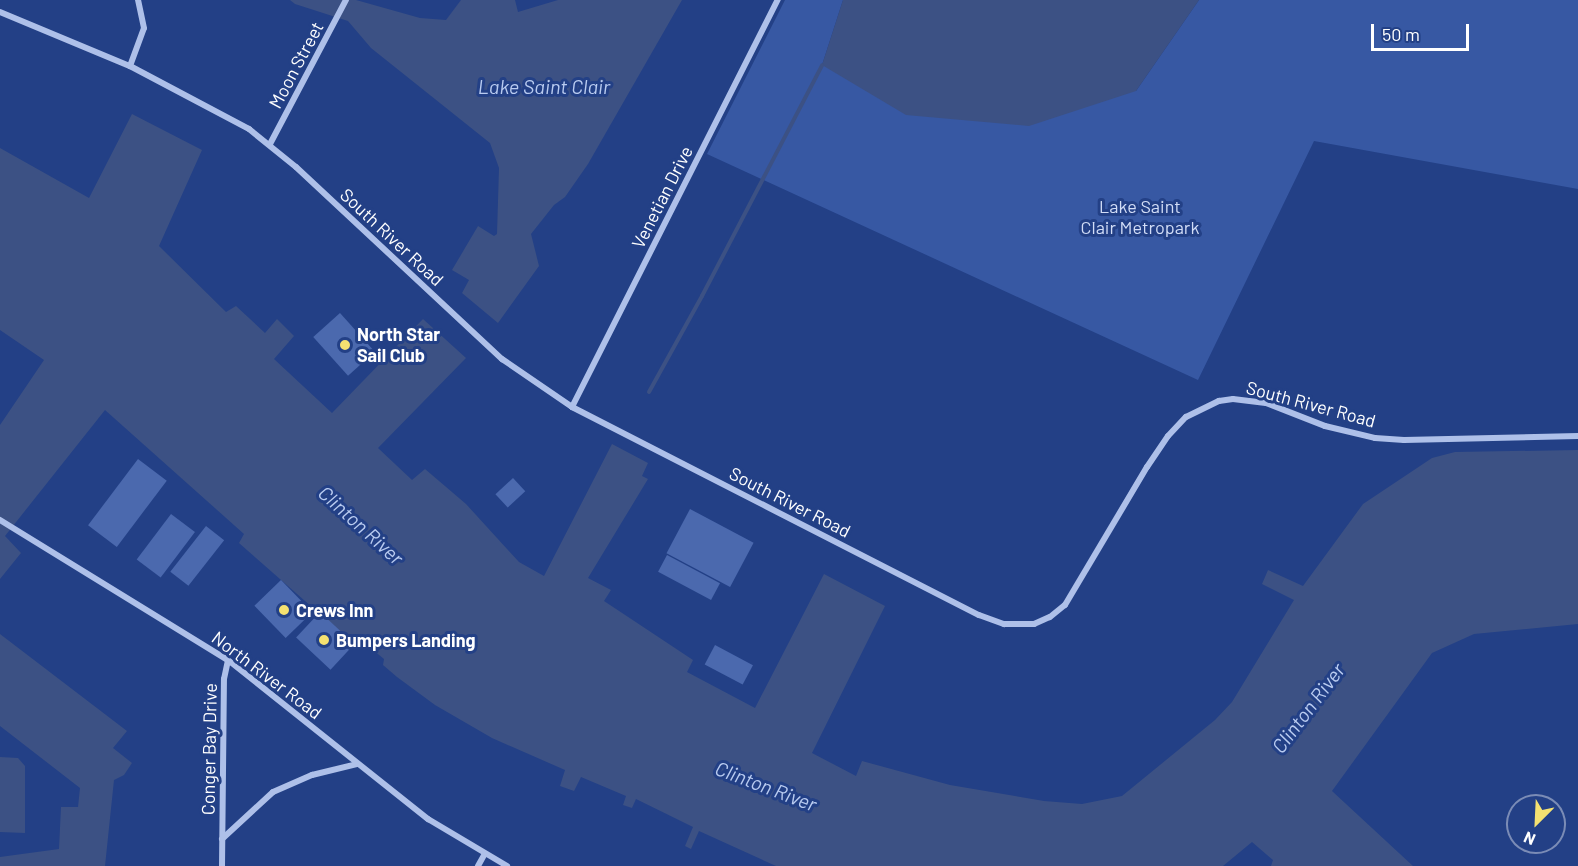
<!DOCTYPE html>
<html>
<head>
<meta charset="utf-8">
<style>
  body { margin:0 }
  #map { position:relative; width:1578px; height:866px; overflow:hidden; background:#234086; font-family:Barlow,sans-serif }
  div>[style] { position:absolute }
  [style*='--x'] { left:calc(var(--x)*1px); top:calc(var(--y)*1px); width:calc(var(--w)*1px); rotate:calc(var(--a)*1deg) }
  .green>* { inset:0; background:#3758a3 }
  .water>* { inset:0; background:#3c5184 }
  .stream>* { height:4px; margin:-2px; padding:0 2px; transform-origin:2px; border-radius:2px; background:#3c5184 }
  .building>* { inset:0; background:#4b69ae; transform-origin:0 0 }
  .minor>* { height:6px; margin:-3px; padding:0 3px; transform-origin:3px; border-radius:3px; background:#aec0e9 }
  .dots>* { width:16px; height:16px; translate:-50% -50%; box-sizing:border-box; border:3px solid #234086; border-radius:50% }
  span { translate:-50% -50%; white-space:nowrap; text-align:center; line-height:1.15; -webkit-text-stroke:6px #234086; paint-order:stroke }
  .street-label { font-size:18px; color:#fff }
  .park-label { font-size:18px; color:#d2ddf7 }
  .poi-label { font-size:18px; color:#fff; font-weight:700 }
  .left { translate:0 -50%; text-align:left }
  .water-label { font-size:20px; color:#b9cbf0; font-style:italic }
  .north { position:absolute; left:1506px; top:794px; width:60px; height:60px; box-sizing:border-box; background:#234086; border:2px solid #7b8cb6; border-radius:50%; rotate:204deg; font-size:16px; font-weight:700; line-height:24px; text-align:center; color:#fff }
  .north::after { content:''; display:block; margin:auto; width:21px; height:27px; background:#f4e171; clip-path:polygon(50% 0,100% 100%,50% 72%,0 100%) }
  .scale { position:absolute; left:1371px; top:24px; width:98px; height:27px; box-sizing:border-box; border:3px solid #fff; border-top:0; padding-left:8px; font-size:18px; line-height:21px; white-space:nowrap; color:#fff; -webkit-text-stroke:4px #234086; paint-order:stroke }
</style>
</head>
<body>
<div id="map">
  <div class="green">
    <div style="clip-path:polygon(785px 0,843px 0,822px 65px,1136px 91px,1199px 0,1578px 0,1578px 189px,1314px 141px,1198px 380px,707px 154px)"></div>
  </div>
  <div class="water">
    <div style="clip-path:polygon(290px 0,356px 0,420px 18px,446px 20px,461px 0,515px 0,518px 12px,558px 0,682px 0,588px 164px,565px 197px,554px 205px,531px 234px,539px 266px,498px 323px,462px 293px,469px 280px,452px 270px,478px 226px,494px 236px,497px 234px,499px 168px,490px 143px,371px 48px,348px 21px,295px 4px)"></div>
    <div style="clip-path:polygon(843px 0,1199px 0,1136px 91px,1029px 126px,906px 115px,822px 65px)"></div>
    <div style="clip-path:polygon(132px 114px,202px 150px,159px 246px,226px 312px,236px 306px,265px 333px,277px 319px,294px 336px,274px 359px,332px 413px,423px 319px,466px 358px,378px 448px,412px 480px,425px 469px,466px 504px,519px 562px,544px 576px,612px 444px,648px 463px,642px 476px,648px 479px,588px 578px,611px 590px,604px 601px,693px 660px,687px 672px,755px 708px,824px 574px,885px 606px,812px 753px,856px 776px,862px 761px,950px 785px,1044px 801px,1082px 804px,1122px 796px,1215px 720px,1232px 702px,1294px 600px,1262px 584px,1268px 570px,1303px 586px,1363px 504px,1432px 458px,1455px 452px,1578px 450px,1578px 624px,1474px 634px,1432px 653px,1332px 791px,1413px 866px,1271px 866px,1273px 860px,1252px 842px,1223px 866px,776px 866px,699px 831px,691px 849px,685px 846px,693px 827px,636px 799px,632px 808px,623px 805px,626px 796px,581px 777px,574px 791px,560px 786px,565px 770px,492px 738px,435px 705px,397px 677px,383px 665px,384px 659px,362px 641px,354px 644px,239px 543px,244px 534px,105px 410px,5px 536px,21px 553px,0 579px,0 425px,44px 360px,0 330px,0 148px,89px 198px)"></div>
    <div style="clip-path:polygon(0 634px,127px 731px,113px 748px,132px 763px,124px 775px,114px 780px,105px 866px,0 866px,0 857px,59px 849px,61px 807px,78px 807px,80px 788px,0 726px)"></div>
    <div style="clip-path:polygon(0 757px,18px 758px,25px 766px,25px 833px,0 832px)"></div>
  </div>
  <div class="stream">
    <div style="--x:649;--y:392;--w:110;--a:-61.1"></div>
    <div style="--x:702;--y:296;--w:260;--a:-62.5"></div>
  </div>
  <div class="building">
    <div style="left:340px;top:313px;width:52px;height:36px;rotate:48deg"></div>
    <div style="left:138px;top:459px;width:36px;height:83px;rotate:37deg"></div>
    <div style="left:513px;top:478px;width:18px;height:24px;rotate:47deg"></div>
    <div style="left:690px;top:509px;width:72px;height:50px;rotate:28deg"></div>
    <div style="left:171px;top:514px;width:30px;height:57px;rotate:37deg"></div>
    <div style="left:206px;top:526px;width:23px;height:58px;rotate:38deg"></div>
    <div style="left:667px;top:555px;width:60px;height:19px;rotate:28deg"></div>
    <div style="left:281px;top:580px;width:45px;height:37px;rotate:46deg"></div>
    <div style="left:320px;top:612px;width:47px;height:35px;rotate:43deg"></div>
    <div style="left:715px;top:645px;width:43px;height:22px;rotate:28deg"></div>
  </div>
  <div class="minor">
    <div style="--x:0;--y:12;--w:141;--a:22.6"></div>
    <div style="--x:130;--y:66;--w:135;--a:27.9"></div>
    <div style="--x:249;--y:129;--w:60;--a:39"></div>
    <div style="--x:296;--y:167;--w:282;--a:43"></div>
    <div style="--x:502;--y:359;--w:85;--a:34.4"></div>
    <div style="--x:572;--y:407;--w:457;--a:27.1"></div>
    <div style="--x:979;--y:615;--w:27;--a:20"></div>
    <div style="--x:1004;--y:624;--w:30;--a:0"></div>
    <div style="--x:1034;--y:624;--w:17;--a:-24"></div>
    <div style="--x:1050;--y:617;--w:19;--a:-39"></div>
    <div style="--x:1065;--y:605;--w:161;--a:-59.3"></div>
    <div style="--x:1147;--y:467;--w:37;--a:-56"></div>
    <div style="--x:1168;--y:436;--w:26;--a:-47"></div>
    <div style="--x:1186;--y:417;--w:37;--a:-26"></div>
    <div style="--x:1219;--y:401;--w:14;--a:-8"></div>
    <div style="--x:1233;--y:399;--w:33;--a:7"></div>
    <div style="--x:1266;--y:403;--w:63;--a:21.3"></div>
    <div style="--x:1325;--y:426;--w:51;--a:13.5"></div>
    <div style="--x:1375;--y:438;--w:29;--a:4"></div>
    <div style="--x:1404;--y:440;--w:174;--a:-1.3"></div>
    <div style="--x:130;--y:66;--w:40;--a:-69.8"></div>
    <div style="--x:144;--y:28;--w:29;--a:-102"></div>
    <div style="--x:270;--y:144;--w:163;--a:-62.2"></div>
    <div style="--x:572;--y:407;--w:456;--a:-63.2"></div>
    <div style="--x:0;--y:520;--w:268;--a:31.6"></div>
    <div style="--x:228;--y:660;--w:256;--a:38.5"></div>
    <div style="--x:428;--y:819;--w:92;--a:30.7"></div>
    <div style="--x:222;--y:839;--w:69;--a:-42.7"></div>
    <div style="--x:273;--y:792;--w:43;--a:-23.6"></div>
    <div style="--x:312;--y:775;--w:46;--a:-13.7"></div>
    <div style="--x:222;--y:866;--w:187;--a:-89.4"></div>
    <div style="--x:224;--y:679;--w:19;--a:-78"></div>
    <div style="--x:478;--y:866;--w:13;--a:-61"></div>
  </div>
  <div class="dots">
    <div style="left:345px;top:345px;background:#f4e171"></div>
    <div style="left:284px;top:610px;background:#f4e171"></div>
    <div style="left:324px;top:640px;background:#f4e171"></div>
  </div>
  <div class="street-label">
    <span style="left:296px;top:65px;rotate:-62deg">Moon Street</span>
    <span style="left:662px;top:197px;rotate:-63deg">Venetian Drive</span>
    <span style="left:392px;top:237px;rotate:43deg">South River Road</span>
    <span style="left:1311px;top:404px;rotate:15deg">South River Road</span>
    <span style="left:790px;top:502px;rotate:27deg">South River Road</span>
    <span style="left:267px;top:675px;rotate:37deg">North River Road</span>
    <span style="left:209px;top:749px;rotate:-89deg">Conger Bay Drive</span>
  </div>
  <div class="park-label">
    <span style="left:1140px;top:217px">Lake Saint<br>Clair Metropark</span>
  </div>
  <div class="poi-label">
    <span class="left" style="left:357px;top:345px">North Star<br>Sail Club</span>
    <span class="left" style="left:296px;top:610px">Crews Inn</span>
    <span class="left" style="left:336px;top:640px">Bumpers Landing</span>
  </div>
  <div class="water-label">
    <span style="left:544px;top:86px">Lake Saint Clair</span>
    <span style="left:361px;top:525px;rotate:42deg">Clinton River</span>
    <span style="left:1308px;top:708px;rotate:-53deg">Clinton River</span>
    <span style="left:766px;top:786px;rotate:21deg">Clinton River</span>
  </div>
  <div class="north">N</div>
  <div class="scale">50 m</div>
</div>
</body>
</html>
